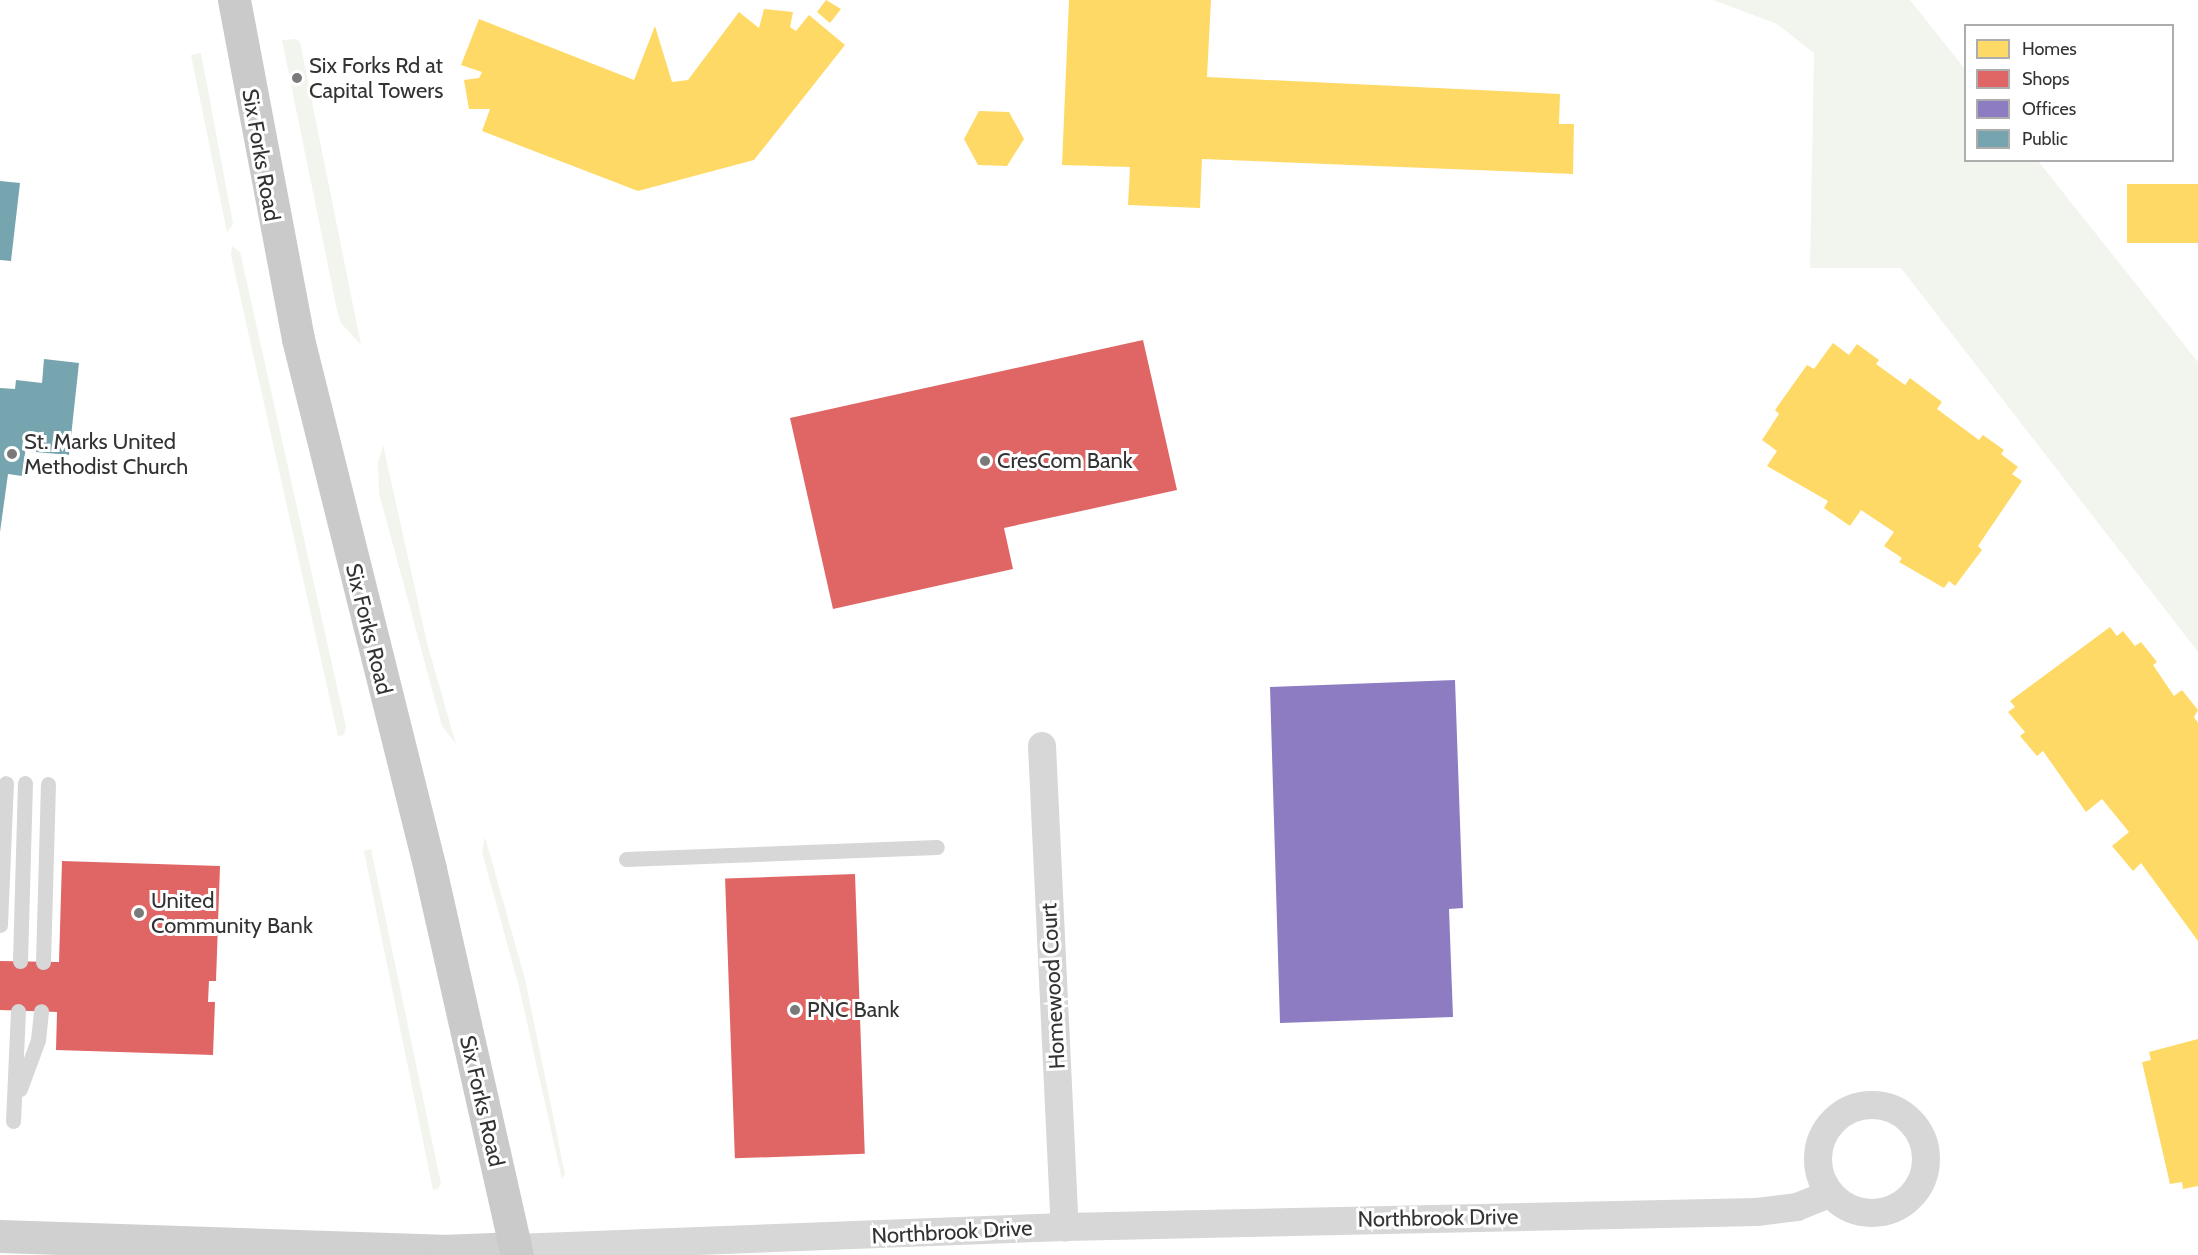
<!DOCTYPE html>
<html>
<head>
<meta charset="utf-8">
<style>
  body { margin:0 }
  #map { position:relative; width:2198px; height:1255px; overflow:hidden; background:#fff; font-family:Cabin,sans-serif }
  div>[style] { position:absolute }
  [style*='--x'] { left:calc(var(--x)*1px); top:calc(var(--y)*1px); width:calc(var(--w)*1px); rotate:calc(var(--a)*1deg) }
  .green>* { inset:0; background:#f1f5ed }
  .homes>* { inset:0; background:#ffd966; transform-origin:0 0 }
  .shops>* { inset:0; background:#e06666; transform-origin:0 0 }
  .offices>* { inset:0; background:#8e7cc3 }
  .public>* { inset:0; background:#76a5af }
  .lane>* { height:15px; margin:-7.5px; padding:0 7.5px; transform-origin:7.5px; border-radius:7.5px; background:#d7d7d7 }
  .street>* { height:28px; margin:-14px; padding:0 14px; transform-origin:14px; border-radius:14px; background:#d7d7d7 }
  .street>.ring { margin:-14px; padding:0; box-sizing:content-box; background:none; border:28px solid #d7d7d7; border-radius:50% }
  .secondary>* { height:33px; margin:-16.5px; padding:0 16.5px; transform-origin:16.5px; border-radius:16.5px; background:#d0d0d0 }
  .primary>* { height:33px; margin:-16.5px; padding:0 16.5px; transform-origin:16.5px; border-radius:16.5px; background:#cacaca }
  .dots>* { width:16px; height:16px; translate:-50% -50%; box-sizing:border-box; border:3px solid #fff; border-radius:50% }
  span { translate:-50% -50%; white-space:nowrap; text-align:center; line-height:1.15; -webkit-text-stroke:6px #fff; paint-order:stroke }
  .poi-label { font-size:22px; color:#333 }
  .left { translate:0 -50%; text-align:left }
  .street-label { font-size:22px; color:#333 }
  .legend { position:absolute; left:1964px; top:24px; width:210px; height:138px; box-sizing:border-box; background:#fff; border:2px solid #adadad; margin:0; padding:8px 10px; list-style:none; font-size:18px; color:#333 }
  .legend li { display:flex; align-items:center; gap:12px; height:30px }
  .legend b { width:30px; border:2px solid #adadad }
</style>
</head>
<body>
<div id="map">
  <div class="green">
    <div style="clip-path:polygon(1713px 0,1910px 0,1965px 69px,1966px 160px,2038px 161px,2198px 362px,2198px 652px,1901px 268px,1810px 268px,1814px 53px,1777px 24px)"></div>
    <div style="clip-path:polygon(296px 39px,300px 42px,361px 345px,341px 323px,337px 310px,282px 40px)"></div>
    <div style="clip-path:polygon(201px 53px,233px 224px,227px 232px,191px 55px)"></div>
    <div style="clip-path:polygon(232px 246px,240px 252px,346px 727px,344px 735px,338px 736px,231px 255px)"></div>
    <div style="clip-path:polygon(383px 445px,427px 643px,456px 744px,442px 726px,379px 493px,378px 463px)"></div>
    <div style="clip-path:polygon(485px 837px,525px 979px,565px 1174px,562px 1179px,519px 987px,482px 852px)"></div>
    <div style="clip-path:polygon(371px 849px,441px 1184px,438px 1189px,433px 1190px,364px 851px)"></div>
  </div>
  <div class="homes">
    <div style="clip-path:polygon(826px 0,841px 9px,830px 23px,817px 12px)"></div>
    <div style="clip-path:polygon(1069px 0,1211px 0,1207px 77px,1560px 94px,1559px 124px,1574px 124px,1573px 174px,1202px 159px,1200px 208px,1128px 205px,1130px 167px,1062px 165px)"></div>
    <div style="clip-path:polygon(764px 9px,793px 12px,790px 27px,796px 31px,809px 15px,845px 45px,754px 160px,638px 191px,482px 131px,490px 109px,469px 109px,464px 80px,479px 78px,482px 72px,461px 65px,479px 19px,634px 80px,655px 26px,672px 82px,688px 80px,739px 12px,759px 28px)"></div>
    <div style="clip-path:polygon(979px 111px,1009px 112px,1024px 139px,1007px 166px,978px 165px,964px 139px)"></div>
    <div style="left:2198px;top:184px;width:59px;height:71px;rotate:90deg"></div>
    <div style="clip-path:polygon(1833px 343px,1849px 355px,1857px 344px,1879px 360px,1876px 364px,1905px 385px,1910px 378px,1942px 402px,1937px 409px,1979px 440px,1983px 435px,2004px 450px,2001px 454px,2018px 467px,2012px 474px,2022px 481px,1978px 546px,1982px 550px,1955px 586px,1949px 581px,1944px 588px,1899px 562px,1902px 558px,1884px 546px,1894px 532px,1861px 510px,1850px 526px,1824px 508px,1828px 501px,1767px 466px,1777px 451px,1762px 440px,1779px 414px,1775px 410px,1807px 365px,1814px 369px)"></div>
    <div style="clip-path:polygon(2110px 627px,2117px 636px,2123px 631px,2135px 646px,2141px 642px,2157px 662px,2153px 665px,2174px 696px,2182px 690px,2198px 710px,2194px 717px,2198px 723px,2198px 941px,2141px 863px,2133px 871px,2112px 846px,2129px 832px,2102px 799px,2086px 812px,2043px 751px,2037px 756px,2020px 736px,2025px 732px,2008px 712px,2015px 707px,2010px 701px)"></div>
    <div style="clip-path:polygon(2198px 1039px,2198px 1186px,2183px 1189px,2182px 1182px,2170px 1184px,2142px 1062px,2151px 1060px,2149px 1052px)"></div>
  </div>
  <div class="shops">
    <div style="clip-path:polygon(1143px 340px,1177px 490px,1004px 528px,1013px 569px,833px 609px,790px 418px)"></div>
    <div style="clip-path:polygon(62px 861px,220px 866px,216px 981px,209px 981px,208px 1002px,215px 1002px,213px 1055px,56px 1050px,57px 1012px,0 1010px,0 961px,59px 962px)"></div>
    <div style="left:855px;top:874px;width:280px;height:130px;rotate:88deg"></div>
  </div>
  <div class="offices">
    <div style="clip-path:polygon(1455px 680px,1463px 908px,1449px 909px,1453px 1017px,1280px 1023px,1270px 687px)"></div>
  </div>
  <div class="public">
    <div style="clip-path:polygon(0 181px,20px 183px,11px 261px,0 260px)"></div>
    <div style="clip-path:polygon(44px 359px,79px 363px,69px 455px,36px 452px,36px 447px,26px 446px,22px 476px,8px 474px,0 532px,0 388px,15px 389px,16px 380px,42px 383px)"></div>
  </div>
  <div class="lane">
    <div style="--x:626;--y:859;--w:311;--a:-2.2"></div>
    <div style="--x:0;--y:925;--w:142;--a:-87.6"></div>
    <div style="--x:20;--y:961;--w:178;--a:-88.4"></div>
    <div style="--x:43;--y:962;--w:178;--a:-88.4"></div>
    <div style="--x:20;--y:1089;--w:52;--a:-69.8"></div>
    <div style="--x:38;--y:1040;--w:29;--a:-84"></div>
    <div style="--x:13;--y:1121;--w:110;--a:-87.4"></div>
  </div>
  <div class="street">
    <div style="--x:1042;--y:746;--w:482;--a:87.3"></div>
    <div class="ring" style="left:1818px;top:1105px;width:80px;height:80px"></div>
    <div style="--x:515;--y:1248;--w:550;--a:-2.19"></div>
    <div style="--x:1065;--y:1227;--w:692;--a:-1.24"></div>
    <div style="--x:1757;--y:1212;--w:40;--a:-7.1"></div>
    <div style="--x:1797;--y:1207;--w:35;--a:-22"></div>
  </div>
  <div class="secondary">
    <div style="--x:0;--y:1236;--w:442;--a:1.9"></div>
    <div style="--x:442;--y:1251;--w:73;--a:-2.4"></div>
  </div>
  <div class="primary">
    <div style="--x:234;--y:0;--w:345;--a:79.3"></div>
    <div style="--x:298;--y:339;--w:546;--a:76.01"></div>
    <div style="--x:430;--y:869;--w:396;--a:77.3"></div>
  </div>
  <div class="dots">
    <div style="left:297px;top:78px;background:#7a7a7a"></div>
    <div style="left:12px;top:454px;background:#7a7a7a"></div>
    <div style="left:985px;top:461px;background:#7a7a7a"></div>
    <div style="left:139px;top:913px;background:#7a7a7a"></div>
    <div style="left:795px;top:1010px;background:#7a7a7a"></div>
  </div>
  <div class="poi-label">
    <span class="left" style="left:309px;top:78px">Six Forks Rd at<br>Capital Towers</span>
    <span class="left" style="left:24px;top:454px">St. Marks United<br>Methodist Church</span>
    <span class="left" style="left:997px;top:461px">CresCom Bank</span>
    <span class="left" style="left:151px;top:913px">United<br>Community Bank</span>
    <span class="left" style="left:807px;top:1010px">PNC Bank</span>
  </div>
  <div class="street-label">
    <span style="left:261px;top:155px;rotate:80deg">Six Forks Road</span>
    <span style="left:369px;top:629px;rotate:76deg">Six Forks Road</span>
    <span style="left:1053px;top:986px;rotate:-93deg">Homewood Court</span>
    <span style="left:482px;top:1101px;rotate:77deg">Six Forks Road</span>
    <span style="left:1438px;top:1218px;rotate:-1deg">Northbrook Drive</span>
    <span style="left:952px;top:1232px;rotate:-3deg">Northbrook Drive</span>
  </div>
  <ul class="legend">
  <li><b style="height:16px;background:#ffd966"></b>Homes</li>
  <li><b style="height:16px;background:#e06666"></b>Shops</li>
  <li><b style="height:16px;background:#8e7cc3"></b>Offices</li>
  <li><b style="height:16px;background:#76a5af"></b>Public</li>
  </ul>
</div>
</body>
</html>
